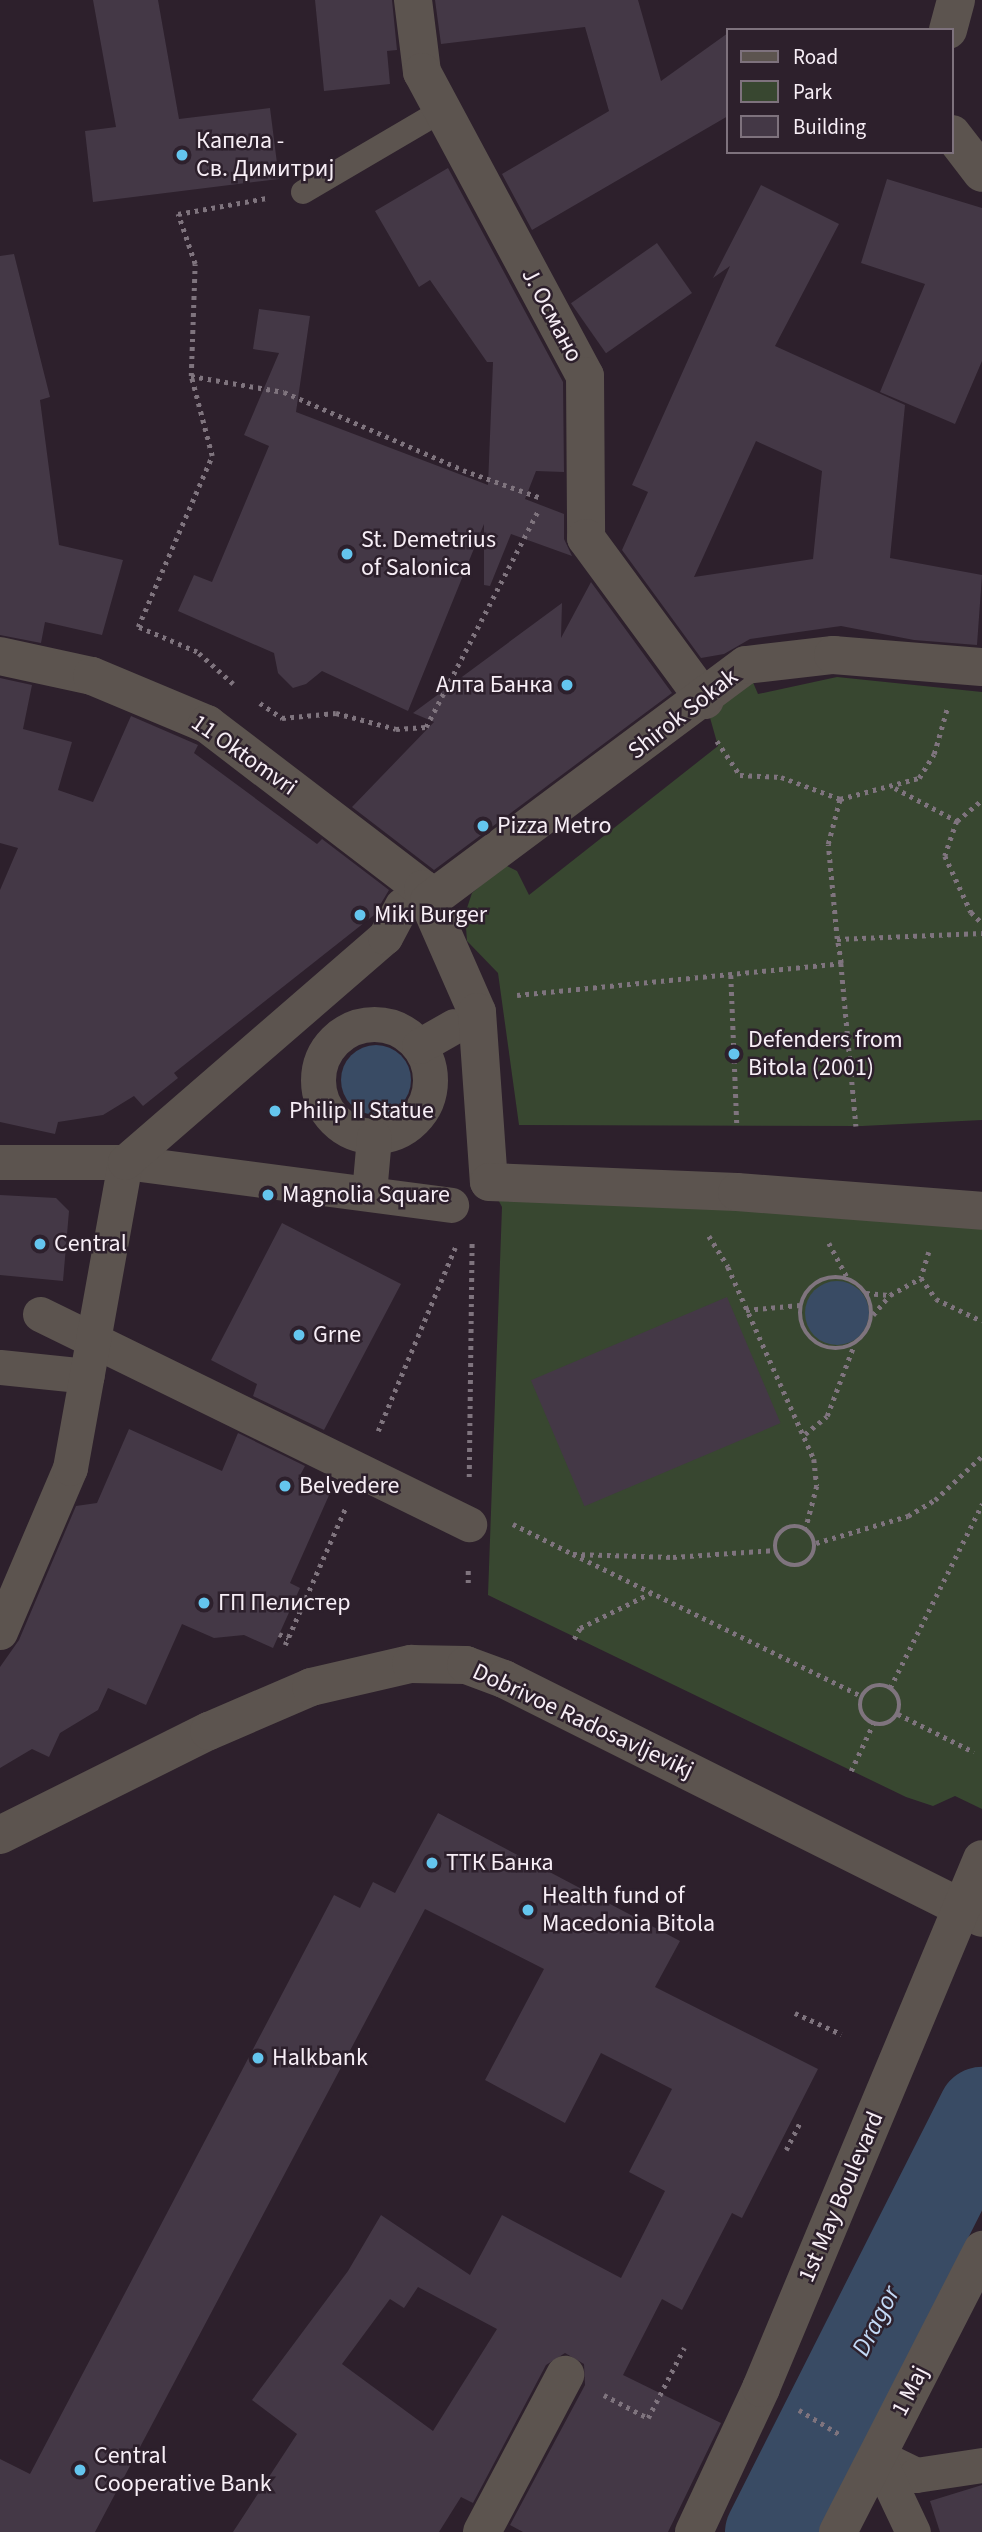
<!DOCTYPE html>
<html>
<head>
<meta charset="utf-8">
<style>
  body { margin:0 }
  #map { position:relative; width:982px; height:2532px; overflow:hidden; background:#2d202c; font-family:"Source Sans 3",sans-serif }
  div>[style] { position:absolute }
  [style*='--x'] { left:calc(var(--x)*1px); top:calc(var(--y)*1px); width:calc(var(--w)*1px); rotate:calc(var(--a)*1deg) }
  .green>* { inset:0; background:#384730 }
  .water>* { inset:0; background:#394b64 }
  .round { border-radius:50% }
  .river>* { height:89px; margin:-44.5px; padding:0 44.5px; transform-origin:44.5px; border-radius:44.5px; background:#394b64 }
  .building>* { inset:0; background:#443846; transform-origin:0 0 }
  .path>* { height:4.5px; margin-top:-2.25px; transform-origin:0; background:repeating-linear-gradient(90deg,#7f747e 0 3.5px,transparent 0 8.5px) }
  .path>.ring { margin:-2.25px; padding:0; box-sizing:content-box; background:none; border:4.5px solid #7f747e; border-radius:50% }
  .service>* { height:24px; margin:-12px; padding:0 12px; transform-origin:12px; border-radius:12px; background:#5c544f }
  .pedestrian>* { height:35px; margin:-17.5px; padding:0 17.5px; transform-origin:17.5px; border-radius:17.5px; background:#5c544f }
  .pedestrian>.ring { margin:-17.5px; padding:0; box-sizing:content-box; background:none; border:35px solid #5c544f; border-radius:50% }
  .minor>* { height:38px; margin:-19px; padding:0 19px; transform-origin:19px; border-radius:19px; background:#5c544f }
  .tertiary>* { height:38px; margin:-19px; padding:0 19px; transform-origin:19px; border-radius:19px; background:#5c544f }
  .dots>* { width:19px; height:19px; translate:-50% -50%; box-sizing:border-box; border:4px solid #2d202c; border-radius:50% }
  span { translate:-50% -50%; white-space:nowrap; text-align:center; line-height:1.15; -webkit-text-stroke:5px #2d202c; paint-order:stroke }
  .poi-label { font-size:24px; color:#f7eef6 }
  .left { translate:0 -50%; text-align:left }
  .right { translate:-100% -50%; text-align:right }
  .street-label { font-size:24px; color:#f7eef6 }
  .water-label { font-size:26px; color:#c3d9f6; font-style:italic }
  .legend { position:absolute; left:726px; top:28px; width:228px; height:126px; box-sizing:border-box; background:#2d202c; border:2px solid #7e727d; margin:0; padding:9px 12px; list-style:none; font-size:21px; color:#f7eef6 }
  .legend li { display:flex; align-items:center; gap:14px; height:35px }
  .legend b { width:35px; border:2px solid #7e727d }
</style>
</head>
<body>
<div id="map">
  <div class="green">
    <div style="clip-path:polygon(746px 666px,758px 694px,837px 677px,982px 692px,982px 1120px,862px 1126px,519px 1125px,498px 973px,467px 941px,465px 914px,472px 893px,505px 865px,517px 871px,529px 895px,718px 746px,705px 700px)"></div>
    <div style="clip-path:polygon(489px 1182px,982px 1211px,982px 1809px,955px 1796px,933px 1806px,906px 1797px,488px 1595px,502px 1207px)"></div>
  </div>
  <div class="water">
    <div class="round" style="left:341px;top:1045px;width:70px;height:70px"></div>
    <div class="round" style="left:805px;top:1281px;width:64px;height:64px"></div>
  </div>
  <div class="river">
    <div style="--x:769;--y:2532;--w:472;--a:-63.2"></div>
  </div>
  <div class="building">
    <div style="clip-path:polygon(93px 0,158px 0,179px 119px,270px 108px,279px 179px,93px 202px,85px 131px,116px 127px)"></div>
    <div style="clip-path:polygon(315px 0,392px 0,397px 50px,387px 51px,390px 84px,324px 91px)"></div>
    <div style="clip-path:polygon(435px 0,638px 0,661px 81px,728px 33px,728px 116px,532px 230px,502px 174px,609px 111px,585px 27px,441px 44px)"></div>
    <div style="clip-path:polygon(448px 168px,563px 382px,564px 472px,536px 471px,525px 499px,564px 514px,564px 539px,572px 556px,511px 534px,490px 586px,484px 585px,484px 524px,408px 711px,322px 671px,306px 684px,293px 688px,278px 673px,274px 653px,178px 611px,194px 575px,212px 582px,269px 446px,244px 435px,279px 353px,253px 349px,259px 309px,310px 316px,296px 412px,488px 485px,493px 362px,487px 362px,430px 280px,419px 287px,375px 211px)"></div>
    <div style="clip-path:polygon(887px 179px,982px 208px,982px 361px,955px 424px,880px 392px,925px 284px,861px 263px)"></div>
    <div style="clip-path:polygon(evenodd,761px 185px,839px 224px,775px 346px,905px 405px,890px 558px,982px 575px,977px 645px,914px 640px,841px 626px,750px 639px,724px 654px,701px 658px,622px 550px,648px 492px,632px 485px,730px 266px,713px 278px,761px 185px,756px 441px,822px 471px,813px 559px,694px 577px,756px 441px)"></div>
    <div style="left:657px;top:243px;width:61px;height:105px;rotate:55deg"></div>
    <div style="clip-path:polygon(14px 254px,50px 397px,40px 400px,59px 545px,123px 560px,102px 635px,45px 622px,41px 643px,0 635px,0 256px)"></div>
    <div style="clip-path:polygon(591px 582px,672px 693px,434px 870px,352px 807px,434px 722px,413px 713px,562px 603px,561px 638px)"></div>
    <div style="clip-path:polygon(0 678px,32px 685px,23px 729px,72px 742px,58px 790px,93px 802px,131px 716px,198px 745px,194px 753px,317px 844px,322px 839px,389px 890px,374px 915px,174px 1073px,178px 1078px,143px 1106px,134px 1096px,103px 1115px,58px 1122px,55px 1134px,0 1122px,0 890px,18px 848px,0 843px)"></div>
    <div style="clip-path:polygon(0 1195px,56px 1198px,69px 1211px,63px 1281px,0 1275px)"></div>
    <div style="clip-path:polygon(282px 1223px,401px 1284px,324px 1430px,253px 1396px,257px 1384px,211px 1360px)"></div>
    <div style="left:727px;top:1297px;width:137px;height:213px;rotate:67deg"></div>
    <div style="clip-path:polygon(129px 1429px,222px 1471px,238px 1433px,305px 1466px,298px 1479px,330px 1493px,290px 1583px,300px 1588px,273px 1648px,244px 1635px,214px 1638px,182px 1624px,146px 1705px,108px 1688px,98px 1710px,60px 1733px,49px 1757px,32px 1749px,0 1768px,0 1667px,19px 1640px,76px 1506px,97px 1503px)"></div>
    <div style="clip-path:polygon(evenodd,438px 1813px,680px 1941px,655px 1987px,818px 2069px,742px 2218px,732px 2213px,682px 2310px,662px 2299px,623px 2375px,721px 2423px,668px 2532px,523px 2532px,510px 2525px,585px 2385px,584px 2364px,565px 2353px,546px 2365px,473px 2503px,461px 2497px,439px 2532px,233px 2532px,297px 2434px,252px 2400px,348px 2271px,381px 2215px,470px 2275px,502px 2215px,621px 2278px,665px 2191px,629px 2172px,672px 2089px,601px 2053px,565px 2123px,485px 2080px,544px 1969px,425px 1909px,95px 2532px,0 2532px,0 2459px,30px 2474px,334px 1895px,360px 1908px,373px 1882px,395px 1893px,438px 1813px,418px 2287px,497px 2329px,433px 2431px,342px 2364px,390px 2299px,404px 2308px,418px 2287px)"></div>
    <div style="clip-path:polygon(982px 2485px,982px 2532px,940px 2532px,930px 2501px)"></div>
  </div>
  <div class="path">
    <div style="--x:191;--y:376;--w:112;--a:-88"></div>
    <div style="--x:195;--y:264;--w:53;--a:-108.8"></div>
    <div style="--x:178;--y:214;--w:90;--a:-10.2"></div>
    <div style="--x:233;--y:684;--w:48;--a:-138.4"></div>
    <div style="--x:197;--y:652;--w:64;--a:-157"></div>
    <div style="--x:138;--y:627;--w:186;--a:-66.6"></div>
    <div style="--x:212;--y:456;--w:83;--a:-104.7"></div>
    <div style="--x:191;--y:376;--w:94;--a:9.8"></div>
    <div style="--x:284;--y:392;--w:195;--a:23.5"></div>
    <div style="--x:463;--y:470;--w:83;--a:19.7"></div>
    <div style="--x:260;--y:703;--w:27;--a:34"></div>
    <div style="--x:282;--y:718;--w:54;--a:-5.3"></div>
    <div style="--x:336;--y:713;--w:62;--a:14.9"></div>
    <div style="--x:396;--y:729;--w:30;--a:-4"></div>
    <div style="--x:426;--y:727;--w:246;--a:-62.6"></div>
    <div style="--x:717;--y:741;--w:41;--a:55.9"></div>
    <div style="--x:740;--y:775;--w:41;--a:2.8"></div>
    <div style="--x:781;--y:777;--w:63;--a:20.4"></div>
    <div style="--x:840;--y:799;--w:82;--a:-14.9"></div>
    <div style="--x:919;--y:778;--w:28;--a:-58"></div>
    <div style="--x:934;--y:754;--w:47;--a:-73.9"></div>
    <div style="--x:895;--y:788;--w:70;--a:28"></div>
    <div style="--x:957;--y:821;--w:37;--a:109"></div>
    <div style="--x:945;--y:856;--w:62;--a:65.1"></div>
    <div style="--x:971;--y:912;--w:16;--a:45"></div>
    <div style="--x:957;--y:821;--w:33;--a:-40"></div>
    <div style="--x:837;--y:939;--w:95;--a:-95.4"></div>
    <div style="--x:828;--y:844;--w:47;--a:-75.1"></div>
    <div style="--x:841;--y:963;--w:164;--a:84.7"></div>
    <div style="--x:731;--y:975;--w:151;--a:87.7"></div>
    <div style="--x:517;--y:995;--w:326;--a:-5.6"></div>
    <div style="--x:841;--y:963;--w:24;--a:-99"></div>
    <div style="--x:837;--y:939;--w:145;--a:-2.4"></div>
    <div style="--x:709;--y:1236;--w:36;--a:58"></div>
    <div style="--x:728;--y:1267;--w:210;--a:65.9"></div>
    <div style="--x:814;--y:1459;--w:27;--a:84"></div>
    <div style="--x:817;--y:1486;--w:43;--a:104.7"></div>
    <div style="--x:829;--y:1243;--w:40;--a:62"></div>
    <div style="--x:929;--y:1252;--w:27;--a:107"></div>
    <div style="--x:921;--y:1278;--w:26;--a:54"></div>
    <div style="--x:936;--y:1299;--w:51;--a:25.6"></div>
    <div class="ring" style="left:800px;top:1277px;width:67.5px;height:67.5px"></div>
    <div style="--x:866;--y:1293;--w:23;--a:5"></div>
    <div style="--x:746;--y:1310;--w:54;--a:-5.3"></div>
    <div style="--x:873;--y:1315;--w:26;--a:-50"></div>
    <div style="--x:890;--y:1295;--w:35;--a:-29"></div>
    <div style="--x:378;--y:1431;--w:199;--a:-67.2"></div>
    <div style="--x:805;--y:1434;--w:28;--a:-39"></div>
    <div style="--x:827;--y:1416;--w:76;--a:-69.2"></div>
    <div style="--x:469;--y:1477;--w:236;--a:-89.3"></div>
    <div style="--x:513;--y:1524;--w:67;--a:26.6"></div>
    <div style="--x:573;--y:1554;--w:100;--a:1.7"></div>
    <div style="--x:673;--y:1557;--w:102;--a:-3.9"></div>
    <div class="ring" style="left:775px;top:1526px;width:35.5px;height:35.5px"></div>
    <div style="--x:816;--y:1543;--w:96;--a:-16.4"></div>
    <div style="--x:908;--y:1516;--w:31;--a:-31"></div>
    <div style="--x:935;--y:1500;--w:64;--a:-43.1"></div>
    <div style="--x:573;--y:1554;--w:321;--a:26.2"></div>
    <div style="--x:468;--y:1583;--w:16;--a:-90"></div>
    <div style="--x:279;--y:1634;--w:10;--a:24"></div>
    <div style="--x:574;--y:1639;--w:13;--a:-61"></div>
    <div style="--x:580;--y:1628;--w:79;--a:-26.2"></div>
    <div style="--x:285;--y:1645;--w:149;--a:-66.2"></div>
    <div class="ring" style="left:860px;top:1685px;width:35.5px;height:35.5px"></div>
    <div style="--x:890;--y:1688;--w:206;--a:-63.4"></div>
    <div style="--x:898;--y:1714;--w:85;--a:26.6"></div>
    <div style="--x:851;--y:1771;--w:52;--a:-64.9"></div>
    <div style="--x:795;--y:2013;--w:51;--a:24.5"></div>
    <div style="--x:786;--y:2150;--w:33;--a:-63"></div>
    <div style="--x:604;--y:2395;--w:50;--a:27.6"></div>
    <div style="--x:648;--y:2418;--w:79;--a:-62.8"></div>
    <div style="--x:799;--y:2410;--w:47;--a:31"></div>
  </div>
  <div class="service">
    <div style="--x:303;--y:192;--w:162;--a:-30.4"></div>
  </div>
  <div class="pedestrian">
    <div class="ring" style="left:318px;top:1024px;width:77px;height:77px"></div>
    <div style="--x:419;--y:1046;--w:40;--a:-29.7"></div>
    <div style="--x:0;--y:1162;--w:125;--a:0"></div>
    <div style="--x:125;--y:1162;--w:329;--a:7.5"></div>
    <div style="--x:369;--y:1193;--w:56;--a:-84.9"></div>
    <div style="--x:40;--y:1314;--w:478;--a:26.1"></div>
    <div style="--x:0;--y:1367;--w:87;--a:5.9"></div>
    <div style="--x:0;--y:1632;--w:178;--a:-66.9"></div>
    <div style="--x:70;--y:1468;--w:311;--a:-79.8"></div>
    <div style="--x:125;--y:1162;--w:344;--a:-40.9"></div>
    <div style="--x:385;--y:937;--w:36;--a:-62"></div>
    <div style="--x:877;--y:2456;--w:43;--a:26"></div>
    <div style="--x:916;--y:2475;--w:67;--a:-8.6"></div>
    <div style="--x:877;--y:2456;--w:84;--a:64.7"></div>
  </div>
  <div class="minor">
    <div style="--x:413;--y:0;--w:73;--a:82.9"></div>
    <div style="--x:422;--y:72;--w:345;--a:61.8"></div>
    <div style="--x:585;--y:376;--w:162;--a:89.6"></div>
    <div style="--x:586;--y:538;--w:201;--a:53.7"></div>
    <div style="--x:948;--y:30;--w:31;--a:-75"></div>
    <div style="--x:952;--y:134;--w:49;--a:52.4"></div>
    <div style="--x:0;--y:656;--w:94;--a:12.3"></div>
    <div style="--x:92;--y:676;--w:125;--a:22.7"></div>
    <div style="--x:207;--y:724;--w:272;--a:37.4"></div>
    <div style="--x:482;--y:2532;--w:178;--a:-62.1"></div>
  </div>
  <div class="tertiary">
    <div style="--x:423;--y:889;--w:134;--a:66.3"></div>
    <div style="--x:477;--y:1012;--w:170;--a:86"></div>
    <div style="--x:489;--y:1182;--w:248;--a:2.3"></div>
    <div style="--x:737;--y:1192;--w:246;--a:4.4"></div>
    <div style="--x:429;--y:901;--w:395;--a:-36.7"></div>
    <div style="--x:746;--y:665;--w:88;--a:-6.6"></div>
    <div style="--x:833;--y:655;--w:149;--a:4.6"></div>
    <div style="--x:0;--y:1835;--w:233;--a:-26.5"></div>
    <div style="--x:209;--y:1731;--w:111;--a:-23.3"></div>
    <div style="--x:311;--y:1687;--w:103;--a:-13"></div>
    <div style="--x:411;--y:1664;--w:55;--a:1"></div>
    <div style="--x:466;--y:1665;--w:40;--a:20.2"></div>
    <div style="--x:504;--y:1679;--w:534;--a:26.57"></div>
    <div style="--x:694;--y:2532;--w:159;--a:-65"></div>
    <div style="--x:761;--y:2388;--w:573;--a:-67.33"></div>
    <div style="--x:838;--y:2532;--w:317;--a:-62.9"></div>
  </div>
  <div class="dots">
    <div style="left:182px;top:155px;background:#64c5ee"></div>
    <div style="left:347px;top:554px;background:#64c5ee"></div>
    <div style="left:567px;top:685px;background:#64c5ee"></div>
    <div style="left:483px;top:826px;background:#64c5ee"></div>
    <div style="left:360px;top:915px;background:#64c5ee"></div>
    <div style="left:734px;top:1054px;background:#64c5ee"></div>
    <div style="left:275px;top:1111px;background:#64c5ee"></div>
    <div style="left:268px;top:1195px;background:#64c5ee"></div>
    <div style="left:40px;top:1244px;background:#64c5ee"></div>
    <div style="left:299px;top:1335px;background:#64c5ee"></div>
    <div style="left:285px;top:1486px;background:#64c5ee"></div>
    <div style="left:204px;top:1603px;background:#64c5ee"></div>
    <div style="left:432px;top:1863px;background:#64c5ee"></div>
    <div style="left:528px;top:1910px;background:#64c5ee"></div>
    <div style="left:258px;top:2058px;background:#64c5ee"></div>
    <div style="left:80px;top:2470px;background:#64c5ee"></div>
  </div>
  <div class="poi-label">
    <span class="left" style="left:196px;top:155px">Капела -<br>Св. Димитриј</span>
    <span class="left" style="left:361px;top:554px">St. Demetrius<br>of Salonica</span>
    <span class="right" style="left:553px;top:685px">Алта Банка</span>
    <span class="left" style="left:497px;top:826px">Pizza Metro</span>
    <span class="left" style="left:374px;top:915px">Miki Burger</span>
    <span class="left" style="left:748px;top:1054px">Defenders from<br>Bitola (2001)</span>
    <span class="left" style="left:289px;top:1111px">Philip II Statue</span>
    <span class="left" style="left:282px;top:1195px">Magnolia Square</span>
    <span class="left" style="left:54px;top:1244px">Central</span>
    <span class="left" style="left:313px;top:1335px">Grne</span>
    <span class="left" style="left:299px;top:1486px">Belvedere</span>
    <span class="left" style="left:218px;top:1603px">ГП Пелистер</span>
    <span class="left" style="left:446px;top:1863px">ТТК Банка</span>
    <span class="left" style="left:542px;top:1910px">Health fund of<br>Macedonia Bitola</span>
    <span class="left" style="left:272px;top:2058px">Halkbank</span>
    <span class="left" style="left:94px;top:2470px">Central<br>Cooperative Bank</span>
  </div>
  <div class="street-label">
    <span style="left:552px;top:315px;rotate:62deg">Ј. Османо</span>
    <span style="left:683px;top:714px;rotate:-38deg">Shirok Sokak</span>
    <span style="left:244px;top:755px;rotate:35deg">11 Oktomvri</span>
    <span style="left:583px;top:1721px;rotate:25deg">Dobrivoe Radosavljevikj</span>
    <span style="left:841px;top:2197px;rotate:-67deg">1st May Boulevard</span>
    <span style="left:910px;top:2391px;rotate:-63deg">1 Maj</span>
  </div>
  <div class="water-label">
    <span style="left:876px;top:2321px;rotate:-63deg">Dragor</span>
  </div>
  <ul class="legend">
  <li><b style="height:9px;background:#5c544f"></b>Road</li>
  <li><b style="height:19px;background:#384730"></b>Park</li>
  <li><b style="height:19px;background:#443846"></b>Building</li>
  </ul>
</div>
</body>
</html>
